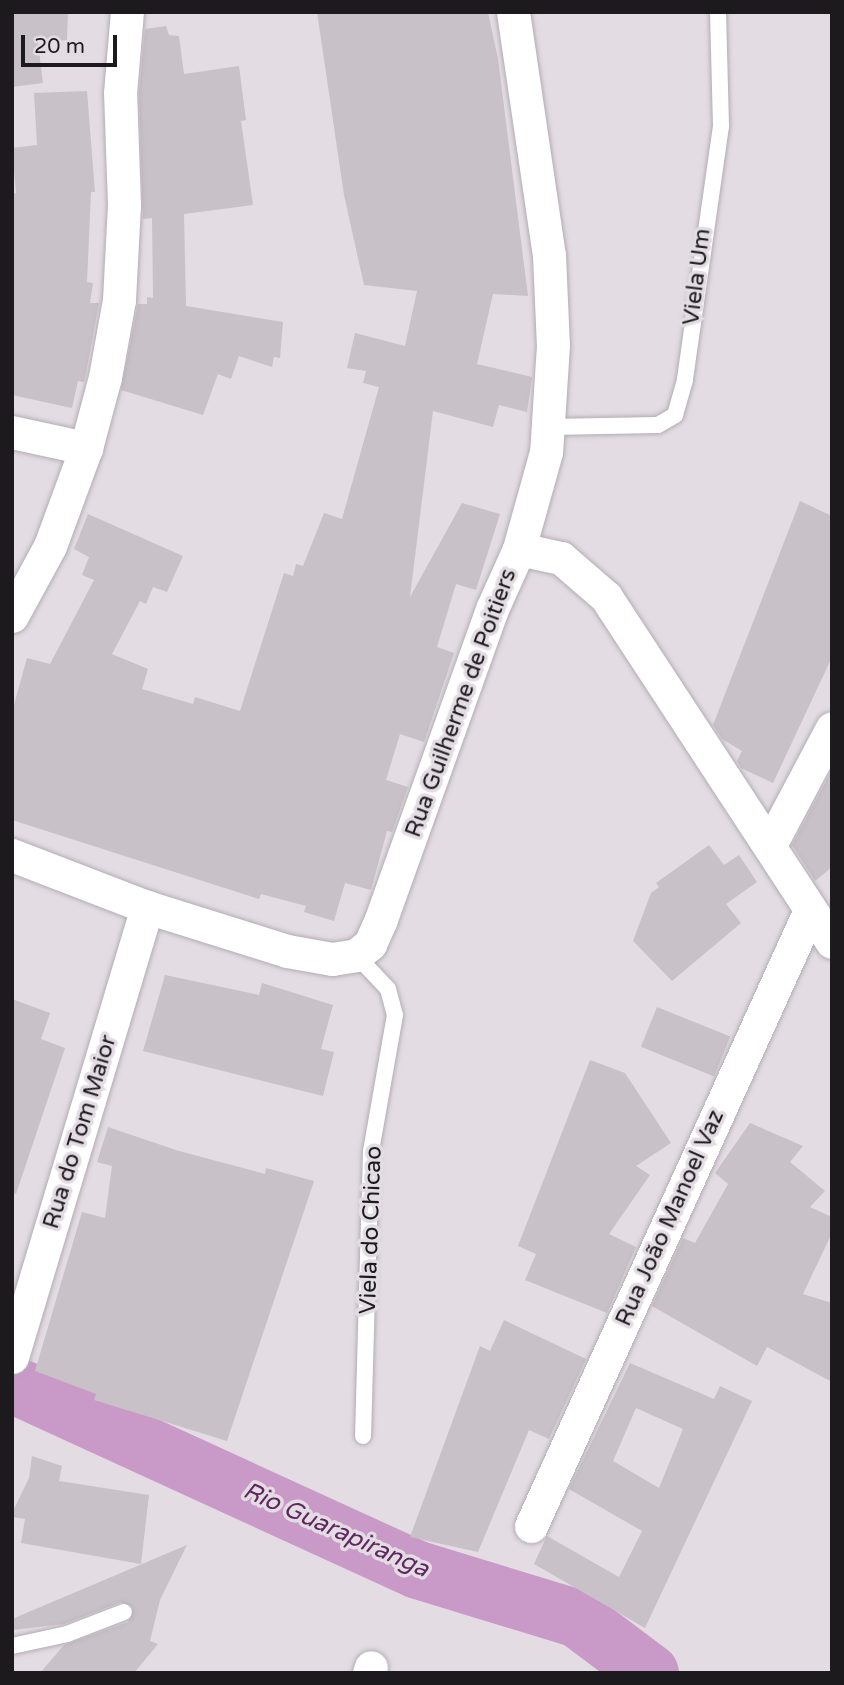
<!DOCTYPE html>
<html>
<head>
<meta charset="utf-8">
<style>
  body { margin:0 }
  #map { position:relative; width:844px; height:1685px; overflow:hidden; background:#e3dce3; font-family:"Varela Round",sans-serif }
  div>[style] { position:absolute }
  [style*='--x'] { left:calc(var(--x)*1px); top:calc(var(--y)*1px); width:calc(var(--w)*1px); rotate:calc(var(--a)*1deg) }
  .river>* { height:58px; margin:-29px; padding:0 29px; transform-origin:29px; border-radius:29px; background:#c999c7 }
  .building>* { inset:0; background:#c8c1c7; transform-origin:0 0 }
  .roads { filter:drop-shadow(0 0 2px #b3acb3) drop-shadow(0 0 2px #b3acb3) }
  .service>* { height:16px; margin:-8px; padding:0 8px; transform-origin:8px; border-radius:8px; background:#fff }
  .minor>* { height:33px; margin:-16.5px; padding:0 16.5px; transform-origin:16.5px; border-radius:16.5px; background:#fff }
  span { translate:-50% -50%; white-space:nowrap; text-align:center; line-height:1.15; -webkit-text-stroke:7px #e3dce3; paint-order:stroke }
  .street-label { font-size:23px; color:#1c1a1c }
  .water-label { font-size:24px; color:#5f265f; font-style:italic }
  .frame { position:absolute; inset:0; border:14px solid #1c1a1c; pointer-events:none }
  .scale { position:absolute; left:21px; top:35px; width:96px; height:32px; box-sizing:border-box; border:4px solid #1c1a1c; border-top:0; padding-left:9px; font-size:21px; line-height:24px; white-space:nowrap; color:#1c1a1c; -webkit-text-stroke:5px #e3dce3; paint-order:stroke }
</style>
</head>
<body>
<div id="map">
  <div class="river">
    <div style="--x:18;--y:1387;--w:440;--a:24.6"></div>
    <div style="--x:418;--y:1570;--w:167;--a:17"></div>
    <div style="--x:578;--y:1619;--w:90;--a:36.9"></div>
  </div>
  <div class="building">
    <div style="clip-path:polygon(12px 12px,68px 12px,67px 40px,38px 42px,43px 83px,12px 87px)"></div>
    <div style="clip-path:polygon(317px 12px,488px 12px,498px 59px,528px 296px,493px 294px,477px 364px,532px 377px,527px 412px,499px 405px,493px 427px,433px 411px,410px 597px,462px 503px,500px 514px,476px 590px,456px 584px,437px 647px,454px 653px,424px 742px,400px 734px,386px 780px,408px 787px,392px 832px,387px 831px,371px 890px,345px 883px,334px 921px,304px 912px,306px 906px,261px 894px,259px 899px,12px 820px,12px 712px,27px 658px,50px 664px,94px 580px,82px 575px,89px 557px,74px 549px,88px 514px,183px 556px,167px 592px,153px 587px,146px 604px,140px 601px,112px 654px,148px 669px,142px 689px,193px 704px,195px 697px,240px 711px,284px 573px,293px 576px,296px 564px,303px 566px,324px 513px,342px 519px,379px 387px,363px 383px,366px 371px,347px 368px,355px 333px,405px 346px,417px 291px,364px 285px,344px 195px)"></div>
    <div style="clip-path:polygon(166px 26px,169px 35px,179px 36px,184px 74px,239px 66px,246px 120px,241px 121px,253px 205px,184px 214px,186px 306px,283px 322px,280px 358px,274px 357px,272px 367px,239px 356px,231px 379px,218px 374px,203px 415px,121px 390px,138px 304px,147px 304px,147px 297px,153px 298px,152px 218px,143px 219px,139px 93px,145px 29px)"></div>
    <div style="clip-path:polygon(87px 91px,95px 192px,91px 192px,87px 282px,93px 283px,90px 303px,99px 303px,86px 373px,84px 382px,78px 381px,72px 408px,12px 395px,12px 194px,16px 193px,12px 148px,37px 145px,34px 93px)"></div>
    <div style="clip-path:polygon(800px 501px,832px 516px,832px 657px,773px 783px,741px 768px,737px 761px,742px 751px,722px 739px,713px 725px)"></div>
    <div style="clip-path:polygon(832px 770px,832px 867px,815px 881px,792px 845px)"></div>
    <div style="clip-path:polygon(709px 845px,724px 865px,739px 855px,757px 882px,726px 904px,741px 923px,672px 981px,633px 941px,651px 893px,659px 887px,656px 883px)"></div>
    <div style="clip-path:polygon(165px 975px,259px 995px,262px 983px,333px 1005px,321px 1049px,334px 1052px,323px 1096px,143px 1051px)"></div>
    <div style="clip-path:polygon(12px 999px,50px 1013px,41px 1039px,65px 1048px,16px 1194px,12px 1193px)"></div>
    <div style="left:657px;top:1007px;width:79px;height:43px;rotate:22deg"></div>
    <div style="clip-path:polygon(590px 1060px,625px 1073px,671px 1143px,636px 1166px,650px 1175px,609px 1234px,636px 1247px,607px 1313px,525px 1280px,536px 1254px,518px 1246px)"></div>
    <div style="clip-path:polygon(750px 1123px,803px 1146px,790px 1162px,825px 1191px,810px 1207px,832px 1217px,832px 1233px,803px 1294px,832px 1303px,832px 1382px,767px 1347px,757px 1366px,652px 1306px,683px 1238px,695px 1243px,728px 1184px,715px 1173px)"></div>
    <div style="clip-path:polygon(108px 1127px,179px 1151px,265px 1174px,266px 1168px,314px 1181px,227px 1441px,94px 1400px,96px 1394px,35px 1371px,82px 1212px,105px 1218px,112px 1166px,97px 1162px)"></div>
    <div style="clip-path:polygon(504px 1320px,586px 1359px,549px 1439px,529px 1430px,478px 1552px,410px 1537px,480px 1346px,490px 1351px)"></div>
    <div style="clip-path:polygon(evenodd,630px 1363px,714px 1399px,720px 1386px,752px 1401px,645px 1628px,534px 1564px,547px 1536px,619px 1577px,642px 1531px,569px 1489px,630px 1363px,636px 1408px,683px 1429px,659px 1488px,613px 1461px,636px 1408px)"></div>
    <div style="clip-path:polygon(32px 1456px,62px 1466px,59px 1481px,149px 1495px,141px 1564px,21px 1543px,25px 1519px,12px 1517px,12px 1513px,29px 1478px)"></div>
    <div style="clip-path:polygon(187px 1545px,160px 1600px,150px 1641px,158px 1644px,134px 1673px,40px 1673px,64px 1645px,128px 1622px,133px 1608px,121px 1602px,64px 1624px,12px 1630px,12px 1619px)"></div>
  </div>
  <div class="roads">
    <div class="service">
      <div style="--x:550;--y:427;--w:108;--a:-1.1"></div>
      <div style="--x:658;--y:425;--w:20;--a:-30"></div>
      <div style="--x:675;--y:415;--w:37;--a:-74"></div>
      <div style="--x:685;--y:379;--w:256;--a:-81.9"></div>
      <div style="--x:721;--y:126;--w:114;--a:-91.5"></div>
      <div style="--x:356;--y:955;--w:47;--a:46.7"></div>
      <div style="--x:388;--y:989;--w:27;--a:75"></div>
      <div style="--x:395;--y:1015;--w:138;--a:100"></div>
      <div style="--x:371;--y:1151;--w:285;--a:91.6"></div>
      <div style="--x:12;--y:1646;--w:56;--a:-12.3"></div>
      <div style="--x:67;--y:1634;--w:61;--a:-21.1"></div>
    </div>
    <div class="minor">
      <div style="--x:513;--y:12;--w:246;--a:81.6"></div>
      <div style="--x:549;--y:255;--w:90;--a:87.5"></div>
      <div style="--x:553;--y:345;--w:107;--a:93.7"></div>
      <div style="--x:546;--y:452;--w:101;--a:105.6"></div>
      <div style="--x:12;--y:432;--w:76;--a:12.2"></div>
      <div style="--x:12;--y:616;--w:80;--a:-61.5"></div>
      <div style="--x:50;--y:546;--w:104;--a:-69.8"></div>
      <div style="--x:86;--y:448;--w:73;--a:-75"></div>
      <div style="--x:105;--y:377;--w:78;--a:-79.7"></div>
      <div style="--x:119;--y:300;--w:95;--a:-87"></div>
      <div style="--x:124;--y:205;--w:112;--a:-92"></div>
      <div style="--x:120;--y:93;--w:81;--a:-85.1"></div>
      <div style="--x:770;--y:845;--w:132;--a:-62.1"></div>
      <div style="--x:12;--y:855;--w:145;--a:21.1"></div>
      <div style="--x:147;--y:907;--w:147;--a:17.4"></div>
      <div style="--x:287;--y:951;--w:46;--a:10.1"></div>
      <div style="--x:332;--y:959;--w:24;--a:-9"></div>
      <div style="--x:356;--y:955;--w:18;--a:-38"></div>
      <div style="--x:370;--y:944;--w:27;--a:-66"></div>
      <div style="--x:381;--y:919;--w:329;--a:-70.3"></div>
      <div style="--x:492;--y:609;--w:66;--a:-65.8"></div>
      <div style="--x:519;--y:549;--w:43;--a:12.1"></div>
      <div style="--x:561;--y:558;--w:60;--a:40.9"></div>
      <div style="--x:606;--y:597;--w:412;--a:56.8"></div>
      <div style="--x:12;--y:1357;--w:470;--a:-73.3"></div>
      <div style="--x:531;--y:1526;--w:676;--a:-65.63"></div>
      <div style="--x:369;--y:1673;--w:6;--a:-72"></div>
    </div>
  </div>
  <div class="street-label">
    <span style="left:697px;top:277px;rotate:-83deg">Viela Um</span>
    <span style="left:461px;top:703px;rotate:-70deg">Rua Guilherme de Poitiers</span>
    <span style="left:80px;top:1132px;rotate:-73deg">Rua do Tom Maior</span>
    <span style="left:670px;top:1218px;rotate:-66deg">Rua João Manoel Vaz</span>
    <span style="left:371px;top:1230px;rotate:-88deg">Viela do Chicao</span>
  </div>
  <div class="water-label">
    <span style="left:336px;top:1530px;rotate:24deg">Rio Guarapiranga</span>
  </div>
  <div class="frame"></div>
  <div class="scale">20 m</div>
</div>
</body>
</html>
